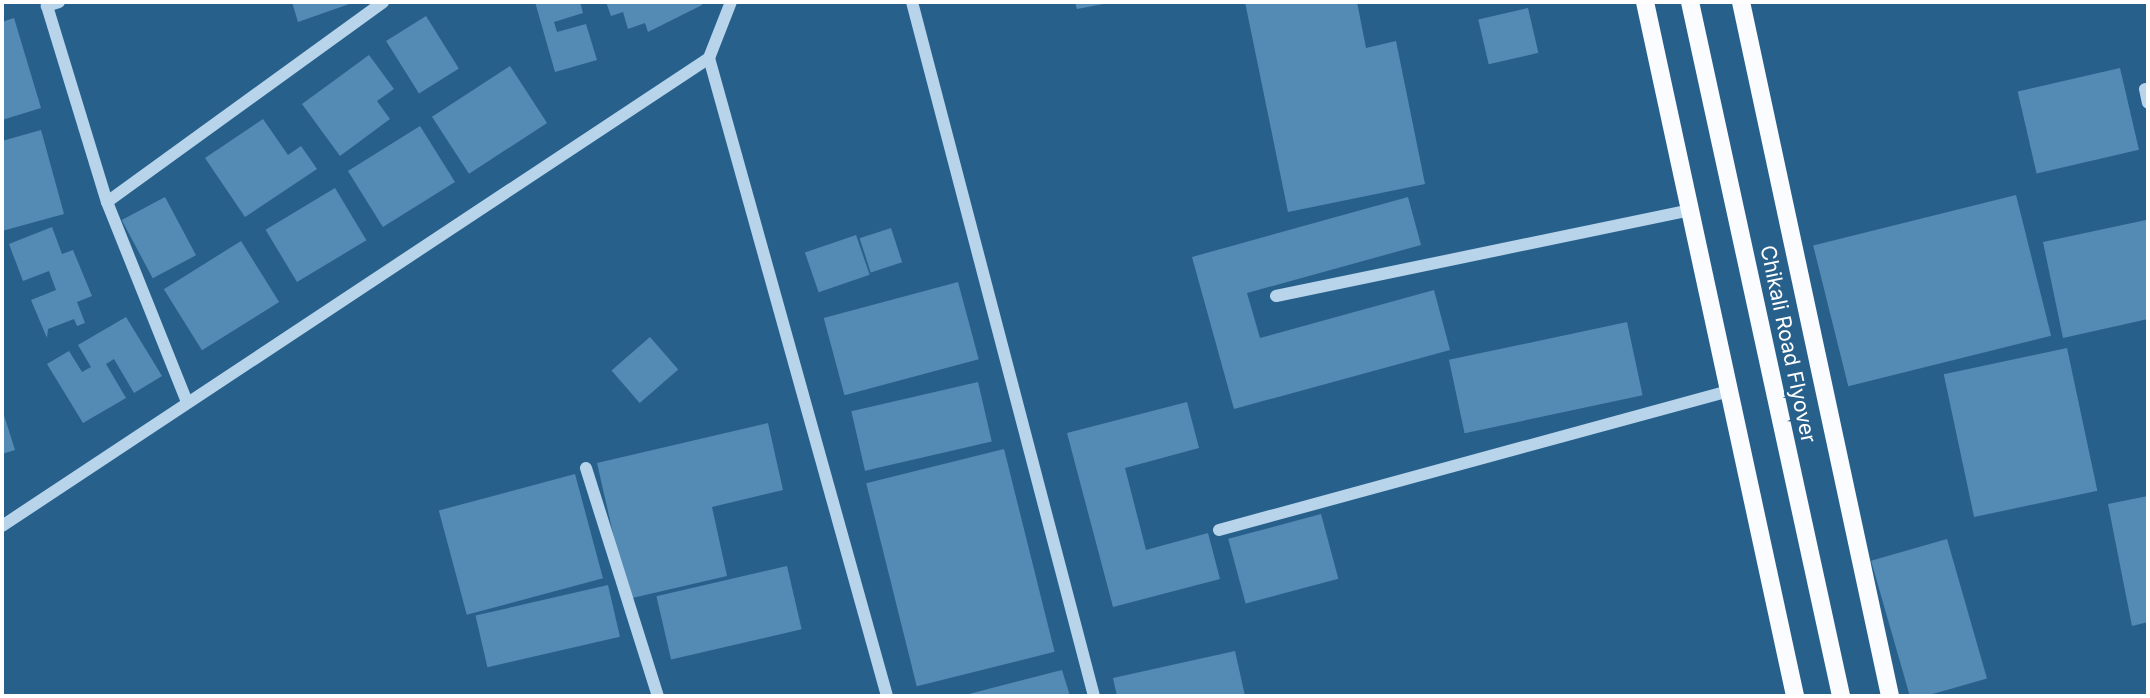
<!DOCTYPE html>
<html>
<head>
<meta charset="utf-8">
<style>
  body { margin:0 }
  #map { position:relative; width:2150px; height:698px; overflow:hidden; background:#28608c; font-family:Inter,sans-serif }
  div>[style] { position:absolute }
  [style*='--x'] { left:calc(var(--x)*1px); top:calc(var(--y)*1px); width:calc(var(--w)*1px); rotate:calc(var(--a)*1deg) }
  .building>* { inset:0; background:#548bb5; transform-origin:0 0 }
  .minor>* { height:12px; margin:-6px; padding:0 6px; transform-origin:6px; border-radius:6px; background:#b7d4ea }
  .major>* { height:18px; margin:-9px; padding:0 9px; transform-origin:9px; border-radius:9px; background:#fafcff }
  span { translate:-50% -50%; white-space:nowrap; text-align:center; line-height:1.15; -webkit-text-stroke:6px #28608c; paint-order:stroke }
  .street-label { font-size:21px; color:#fff }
  .frame { position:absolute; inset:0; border:4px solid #fff; pointer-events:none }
</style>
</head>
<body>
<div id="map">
  <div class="building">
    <div style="clip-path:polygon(292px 2px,355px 2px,298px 22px)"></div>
    <div style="clip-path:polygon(535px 2px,580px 2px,583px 13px,554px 22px,557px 32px,586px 24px,597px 60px,555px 72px)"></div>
    <div style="clip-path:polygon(606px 2px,701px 2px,702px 5px,648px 32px,645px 23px,628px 29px,623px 12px,611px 16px)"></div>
    <div style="clip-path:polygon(1075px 2px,1109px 2px,1109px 3px,1077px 9px)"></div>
    <div style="clip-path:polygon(1245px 2px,1357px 2px,1366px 48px,1396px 41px,1425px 184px,1288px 212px)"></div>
    <div style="left:1528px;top:8px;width:46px;height:51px;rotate:77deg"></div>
    <div style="left:426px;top:16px;width:62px;height:47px;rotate:58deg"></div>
    <div style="clip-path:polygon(14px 18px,41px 108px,2px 120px,2px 22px)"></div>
    <div style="clip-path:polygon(369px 55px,394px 89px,377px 101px,390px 119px,340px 156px,302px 104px)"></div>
    <div style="left:510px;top:66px;width:68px;height:93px;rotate:57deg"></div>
    <div style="left:2120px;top:68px;width:84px;height:105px;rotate:77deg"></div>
    <div style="clip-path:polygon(263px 119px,288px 155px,301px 146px,317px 169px,245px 217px,205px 158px)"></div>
    <div style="left:420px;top:126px;width:66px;height:85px;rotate:58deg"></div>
    <div style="clip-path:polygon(41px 130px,64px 214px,2px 231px,2px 141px)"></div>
    <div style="left:335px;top:188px;width:61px;height:81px;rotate:59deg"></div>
    <div style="left:2016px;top:195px;width:145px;height:209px;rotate:76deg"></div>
    <div style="left:165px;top:197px;width:66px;height:49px;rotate:62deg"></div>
    <div style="clip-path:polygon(1408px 197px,1421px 245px,1247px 293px,1260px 338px,1434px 290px,1450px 350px,1234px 409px,1192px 257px)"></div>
    <div style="clip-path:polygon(2146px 220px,2148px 319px,2063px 338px,2043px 242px)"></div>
    <div style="clip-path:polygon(52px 227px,62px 254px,73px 250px,92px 296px,77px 302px,85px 323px,77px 326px,74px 319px,48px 329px,47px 338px,31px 300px,56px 290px,49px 271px,23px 281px,9px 244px)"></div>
    <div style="left:891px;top:228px;width:36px;height:33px;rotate:72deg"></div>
    <div style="left:856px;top:235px;width:42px;height:54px;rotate:71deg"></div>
    <div style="left:241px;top:241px;width:72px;height:91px;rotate:58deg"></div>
    <div style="left:958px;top:282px;width:80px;height:139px;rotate:75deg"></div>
    <div style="clip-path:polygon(126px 317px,162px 376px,134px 393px,114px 359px,106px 364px,126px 398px,83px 423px,47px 364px,69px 351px,82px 372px,91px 367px,78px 345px)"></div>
    <div style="left:1627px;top:322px;width:75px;height:182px;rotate:78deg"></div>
    <div style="left:650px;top:337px;width:43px;height:51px;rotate:49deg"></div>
    <div style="left:2067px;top:348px;width:146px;height:126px;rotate:78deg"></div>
    <div style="left:978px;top:382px;width:61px;height:130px;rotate:77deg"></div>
    <div style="clip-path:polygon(1187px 402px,1199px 448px,1125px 468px,1146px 550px,1208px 533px,1220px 579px,1113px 607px,1067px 433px)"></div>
    <div style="clip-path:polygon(2px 409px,15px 450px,2px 454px)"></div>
    <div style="clip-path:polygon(768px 423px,783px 490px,712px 507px,727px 576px,628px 599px,597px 463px)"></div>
    <div style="left:1004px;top:449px;width:209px;height:142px;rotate:76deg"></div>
    <div style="left:575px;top:474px;width:108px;height:141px;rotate:75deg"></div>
    <div style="clip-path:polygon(2148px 496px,2148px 622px,2132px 626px,2108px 504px)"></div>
    <div style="left:1321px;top:514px;width:67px;height:96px;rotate:75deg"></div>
    <div style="left:1947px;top:539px;width:145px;height:79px;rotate:74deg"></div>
    <div style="left:787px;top:566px;width:65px;height:134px;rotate:77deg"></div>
    <div style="left:608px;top:585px;width:53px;height:136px;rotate:77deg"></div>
    <div style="clip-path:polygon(1235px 651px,1245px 696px,1117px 696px,1113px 678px)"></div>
    <div style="clip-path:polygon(1062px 670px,1070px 696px,965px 696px,965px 695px)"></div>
  </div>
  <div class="minor">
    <div style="--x:59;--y:2;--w:13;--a:162"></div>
    <div style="--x:47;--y:6;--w:205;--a:73"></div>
    <div style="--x:107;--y:202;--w:213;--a:68.2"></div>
    <div style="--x:912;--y:2;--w:717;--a:75.31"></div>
    <div style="--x:709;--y:58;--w:662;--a:74.41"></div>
    <div style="--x:2145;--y:89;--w:14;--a:78"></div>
    <div style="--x:107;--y:202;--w:341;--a:-35.9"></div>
    <div style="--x:1276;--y:296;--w:423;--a:-11.7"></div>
    <div style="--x:586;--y:468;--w:239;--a:72.5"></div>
    <div style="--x:2;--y:526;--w:848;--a:-33.5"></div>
    <div style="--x:709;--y:58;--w:60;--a:-68.6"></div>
    <div style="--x:1219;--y:530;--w:529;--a:-15.25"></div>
  </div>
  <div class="major">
    <div style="--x:1645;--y:2;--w:710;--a:77.8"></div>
    <div style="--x:1690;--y:2;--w:710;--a:77.72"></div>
    <div style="--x:1741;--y:2;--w:710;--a:77.88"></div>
  </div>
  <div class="street-label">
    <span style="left:1788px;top:344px;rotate:78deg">Chikali Road Flyover</span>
  </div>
  <div class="frame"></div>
</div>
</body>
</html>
